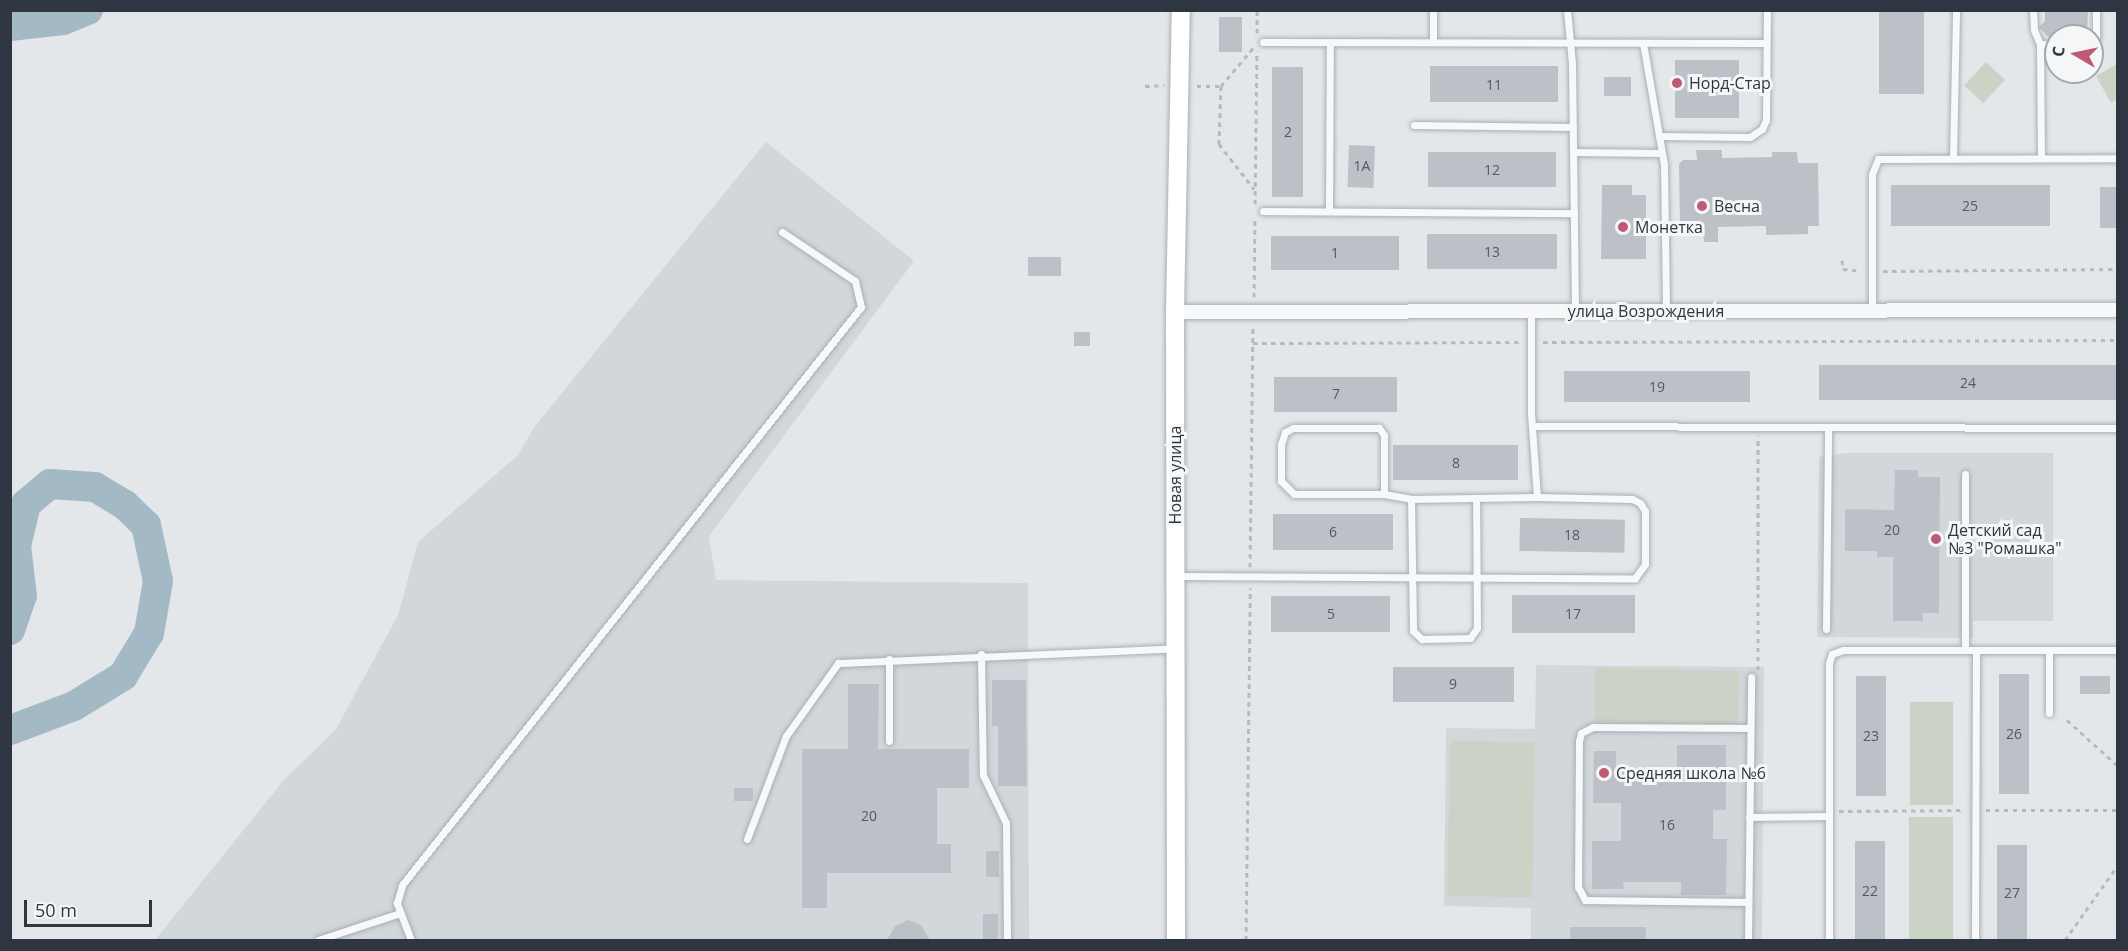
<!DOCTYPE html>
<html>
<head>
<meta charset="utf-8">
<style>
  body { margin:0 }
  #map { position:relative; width:2128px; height:951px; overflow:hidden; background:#e4e7ea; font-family:"Open Sans",sans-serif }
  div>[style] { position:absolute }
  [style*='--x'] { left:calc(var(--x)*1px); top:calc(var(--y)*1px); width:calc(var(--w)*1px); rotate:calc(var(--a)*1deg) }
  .built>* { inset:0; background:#d2d7dc }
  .green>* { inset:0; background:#cbd3c6; transform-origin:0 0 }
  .river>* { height:30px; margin:-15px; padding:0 15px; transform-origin:15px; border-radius:15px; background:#a4b9c6 }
  .building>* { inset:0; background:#bcc1c7; transform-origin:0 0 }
  .path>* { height:3px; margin-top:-1.5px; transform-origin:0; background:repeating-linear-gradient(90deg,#b6babe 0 4.5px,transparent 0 9px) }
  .roads { filter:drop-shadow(0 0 2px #aaafb4) drop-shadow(0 0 2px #aaafb4) }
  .lane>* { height:7px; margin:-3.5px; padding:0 3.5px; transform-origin:3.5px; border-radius:3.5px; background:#f6f8f9 }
  .street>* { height:14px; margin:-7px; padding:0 7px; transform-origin:7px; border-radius:7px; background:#f6f8f9 }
  .secondary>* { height:18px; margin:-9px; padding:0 9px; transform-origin:9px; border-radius:9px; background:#fff }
  .dots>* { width:16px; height:16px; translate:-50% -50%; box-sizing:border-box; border:3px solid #f4f6f8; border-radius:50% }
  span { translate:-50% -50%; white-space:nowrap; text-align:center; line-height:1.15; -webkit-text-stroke:6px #f4f6f8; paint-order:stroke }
  .number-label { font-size:14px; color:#525a62 }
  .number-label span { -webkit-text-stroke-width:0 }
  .poi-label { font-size:16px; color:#2e3741 }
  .left { translate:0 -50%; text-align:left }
  .street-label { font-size:16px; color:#2e3741 }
  .frame { position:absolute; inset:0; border:12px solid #2e3741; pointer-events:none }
  .north { position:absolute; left:2044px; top:24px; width:60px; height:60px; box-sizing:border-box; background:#f4f6f8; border:2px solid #a5aaaf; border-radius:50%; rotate:279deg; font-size:16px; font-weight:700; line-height:24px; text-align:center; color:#2e3741 }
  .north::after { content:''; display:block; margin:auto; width:21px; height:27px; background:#c05975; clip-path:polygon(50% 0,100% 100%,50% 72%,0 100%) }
  .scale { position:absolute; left:24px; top:900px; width:128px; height:27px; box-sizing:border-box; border:3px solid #2e3741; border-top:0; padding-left:8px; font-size:18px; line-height:21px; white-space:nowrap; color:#2e3741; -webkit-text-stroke:4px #f4f6f8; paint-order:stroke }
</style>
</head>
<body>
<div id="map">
  <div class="built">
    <div style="clip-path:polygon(766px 142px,914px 261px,709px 536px,716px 580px,1028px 583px,1029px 940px,155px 940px,283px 781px,336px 729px,398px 615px,418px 542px,518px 455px,535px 426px)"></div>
    <div style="clip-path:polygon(1846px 453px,2053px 453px,2053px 621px,1973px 621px,1973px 638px,1817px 637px,1819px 457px)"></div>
    <div style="clip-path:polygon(1536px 665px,1764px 667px,1762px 940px,1531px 940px,1531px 908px,1444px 906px,1446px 728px,1535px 729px)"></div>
  </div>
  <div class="green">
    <div style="left:1986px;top:62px;width:26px;height:32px;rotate:43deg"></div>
    <div style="clip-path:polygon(2117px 64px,2117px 99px,2111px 103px,2096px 76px)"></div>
    <div style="left:1595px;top:668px;width:144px;height:54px;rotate:1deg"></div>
    <div style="left:1910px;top:702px;width:43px;height:103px"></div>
    <div style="left:1450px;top:741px;width:85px;height:155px;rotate:1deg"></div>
    <div style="left:1909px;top:817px;width:44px;height:123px"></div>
  </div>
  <div class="river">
    <div style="--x:10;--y:26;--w:53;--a:-6.5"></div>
    <div style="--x:63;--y:20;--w:27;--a:-22"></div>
    <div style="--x:10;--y:630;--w:36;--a:-71"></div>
    <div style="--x:22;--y:596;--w:50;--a:-96.8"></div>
    <div style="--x:16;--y:546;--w:43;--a:-76.6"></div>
    <div style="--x:26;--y:504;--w:31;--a:-40"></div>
    <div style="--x:50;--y:484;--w:45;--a:3.8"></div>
    <div style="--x:95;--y:487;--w:35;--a:31"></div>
    <div style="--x:125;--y:505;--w:29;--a:44"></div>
    <div style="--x:146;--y:525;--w:57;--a:77.9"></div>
    <div style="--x:158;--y:581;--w:53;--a:99.8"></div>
    <div style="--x:149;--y:633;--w:50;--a:121.2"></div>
    <div style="--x:123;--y:676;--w:57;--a:148.5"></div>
    <div style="--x:74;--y:706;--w:68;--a:159.4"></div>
  </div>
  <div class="building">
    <div style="left:1879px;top:10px;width:45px;height:84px"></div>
    <div style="clip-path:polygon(2045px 10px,2088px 10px,2087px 35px,2056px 35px,2050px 39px,2039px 27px,2045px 21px)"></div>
    <div style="left:1219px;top:17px;width:23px;height:35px"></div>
    <div style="left:1675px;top:60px;width:64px;height:58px"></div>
    <div style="left:1430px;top:66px;width:128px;height:36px"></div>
    <div style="left:1272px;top:67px;width:31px;height:130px"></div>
    <div style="left:1604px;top:77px;width:27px;height:19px"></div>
    <div style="left:1349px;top:145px;width:26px;height:42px;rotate:2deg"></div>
    <div style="clip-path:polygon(1696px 150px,1722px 150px,1722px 158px,1772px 157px,1772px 152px,1797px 152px,1798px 163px,1818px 163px,1819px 226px,1808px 226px,1808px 234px,1766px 235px,1766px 226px,1718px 227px,1718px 242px,1704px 242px,1703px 227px,1680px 227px,1679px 164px,1683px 160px,1697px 160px)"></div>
    <div style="left:1428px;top:152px;width:128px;height:35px"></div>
    <div style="clip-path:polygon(1602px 185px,1632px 185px,1632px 195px,1646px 195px,1646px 259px,1601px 259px)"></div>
    <div style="left:1891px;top:185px;width:159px;height:41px"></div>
    <div style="left:2100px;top:187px;width:18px;height:41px"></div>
    <div style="left:1427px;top:234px;width:130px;height:35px"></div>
    <div style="left:1271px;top:236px;width:128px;height:34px"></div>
    <div style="left:1028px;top:257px;width:33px;height:19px"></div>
    <div style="left:1074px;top:332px;width:16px;height:14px"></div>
    <div style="left:2118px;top:365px;width:35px;height:299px;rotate:90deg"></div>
    <div style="left:1564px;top:371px;width:186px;height:31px"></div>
    <div style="left:1274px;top:377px;width:123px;height:35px"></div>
    <div style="left:1518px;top:445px;width:35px;height:125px;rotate:90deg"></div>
    <div style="clip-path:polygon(1895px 470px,1918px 470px,1918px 477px,1940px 477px,1939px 613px,1923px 613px,1923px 621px,1893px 621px,1893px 557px,1877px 557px,1877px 551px,1845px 551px,1845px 509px,1894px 510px)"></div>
    <div style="left:1273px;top:514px;width:120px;height:36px"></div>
    <div style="left:1520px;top:518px;width:105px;height:33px;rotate:1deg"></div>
    <div style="left:1635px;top:595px;width:38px;height:123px;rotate:90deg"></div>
    <div style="left:1271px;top:596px;width:119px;height:36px"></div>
    <div style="left:1393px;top:667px;width:121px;height:35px"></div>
    <div style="left:1999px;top:674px;width:30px;height:120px"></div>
    <div style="left:1856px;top:676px;width:30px;height:120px"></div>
    <div style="left:2080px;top:676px;width:30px;height:18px"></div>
    <div style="clip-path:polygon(992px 680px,1026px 680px,1027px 786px,998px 786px,998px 726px,992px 726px)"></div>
    <div style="clip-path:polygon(848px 684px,879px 684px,878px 749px,969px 749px,969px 788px,937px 788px,937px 844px,951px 844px,951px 873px,827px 873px,827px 908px,802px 908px,802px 749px,848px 749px)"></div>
    <div style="clip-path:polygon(1677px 745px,1726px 745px,1726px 810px,1713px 810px,1713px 839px,1727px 839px,1726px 895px,1681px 895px,1681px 882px,1623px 882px,1624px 889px,1592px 889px,1592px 841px,1621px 841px,1621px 803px,1593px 803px,1594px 751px,1616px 751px,1616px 768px,1677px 768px)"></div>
    <div style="left:734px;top:788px;width:19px;height:13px"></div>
    <div style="left:1855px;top:841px;width:30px;height:99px"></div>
    <div style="left:1997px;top:845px;width:30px;height:95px"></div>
    <div style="left:986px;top:851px;width:13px;height:26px"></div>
    <div style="left:983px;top:914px;width:15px;height:26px"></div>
    <div style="clip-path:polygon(908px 920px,921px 925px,930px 940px,887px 940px,895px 926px)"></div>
    <div style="left:1646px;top:927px;width:13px;height:76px;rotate:90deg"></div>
  </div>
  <div class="path">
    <div style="--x:2116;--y:10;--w:4;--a:56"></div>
    <div style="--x:1257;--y:33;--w:23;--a:-90"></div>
    <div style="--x:1145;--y:86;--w:19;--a:-3"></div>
    <div style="--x:1197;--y:86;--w:24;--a:0"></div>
    <div style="--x:1221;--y:86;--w:51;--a:-49.8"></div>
    <div style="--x:1221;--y:86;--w:58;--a:92"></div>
    <div style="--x:1219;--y:144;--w:57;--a:52.1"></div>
    <div style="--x:1255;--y:204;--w:153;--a:-89.3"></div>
    <div style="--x:1842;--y:260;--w:9;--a:84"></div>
    <div style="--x:1843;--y:269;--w:18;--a:6"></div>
    <div style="--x:1883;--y:271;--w:235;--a:-0.5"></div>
    <div style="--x:1254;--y:297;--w:78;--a:-89.3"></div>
    <div style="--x:1543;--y:342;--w:575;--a:-0.2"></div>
    <div style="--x:1253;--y:343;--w:268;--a:-0.2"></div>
    <div style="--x:1250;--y:567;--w:240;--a:-89.3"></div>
    <div style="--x:1758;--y:670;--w:234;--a:-90"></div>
    <div style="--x:2067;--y:720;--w:69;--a:42"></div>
    <div style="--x:1986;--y:810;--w:132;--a:0"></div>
    <div style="--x:1839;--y:811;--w:126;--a:-0.5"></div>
    <div style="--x:1246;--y:940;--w:352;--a:-89.3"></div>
    <div style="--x:2065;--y:940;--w:92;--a:-54.8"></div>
  </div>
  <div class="roads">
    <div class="lane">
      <div style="--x:1567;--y:10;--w:53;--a:84.6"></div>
      <div style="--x:1572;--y:63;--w:248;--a:89.3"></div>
      <div style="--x:2033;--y:10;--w:20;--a:87"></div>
      <div style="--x:2034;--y:30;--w:15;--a:67"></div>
      <div style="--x:2040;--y:44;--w:113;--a:89.5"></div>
      <div style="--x:1263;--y:42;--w:503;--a:0.11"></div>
      <div style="--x:1433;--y:42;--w:32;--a:-90"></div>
      <div style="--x:1643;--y:43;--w:123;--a:80.2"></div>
      <div style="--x:1664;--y:164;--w:147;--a:89.2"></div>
      <div style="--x:2040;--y:44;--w:16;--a:4"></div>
      <div style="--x:2092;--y:44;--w:6;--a:-51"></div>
      <div style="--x:2096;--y:39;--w:29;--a:-90"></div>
      <div style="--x:1414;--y:125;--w:159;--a:0.7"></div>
      <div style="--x:1659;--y:136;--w:91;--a:0.6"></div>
      <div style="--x:1750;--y:137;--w:14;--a:-34"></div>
      <div style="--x:1762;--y:129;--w:10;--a:-66"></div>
      <div style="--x:1766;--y:120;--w:110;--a:-89.5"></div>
      <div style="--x:1573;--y:152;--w:89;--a:0.6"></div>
      <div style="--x:1953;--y:157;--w:147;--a:-88.8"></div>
      <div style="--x:1329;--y:210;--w:168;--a:-89.7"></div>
      <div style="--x:1263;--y:211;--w:311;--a:0.4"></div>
      <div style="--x:1872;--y:310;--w:136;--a:-90"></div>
      <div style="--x:1872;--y:174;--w:16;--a:-68"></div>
      <div style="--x:1878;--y:159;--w:240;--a:-0.2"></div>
      <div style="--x:1533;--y:426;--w:585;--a:0.2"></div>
      <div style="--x:1384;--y:494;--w:59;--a:-90"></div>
      <div style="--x:1384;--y:435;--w:9;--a:-126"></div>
      <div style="--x:1379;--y:428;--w:86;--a:180"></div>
      <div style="--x:1293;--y:428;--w:9;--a:153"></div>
      <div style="--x:1285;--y:432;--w:13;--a:108"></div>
      <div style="--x:1281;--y:444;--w:37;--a:90"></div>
      <div style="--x:1281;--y:481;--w:18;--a:45"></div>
      <div style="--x:1294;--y:494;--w:90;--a:0"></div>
      <div style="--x:1384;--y:494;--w:27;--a:10"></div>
      <div style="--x:1411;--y:499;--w:126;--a:-0.9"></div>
      <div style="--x:1411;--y:499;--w:132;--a:89.1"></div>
      <div style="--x:1413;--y:631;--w:12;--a:42"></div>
      <div style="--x:1422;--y:639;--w:48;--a:-1.2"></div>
      <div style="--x:1470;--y:638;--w:12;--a:-55"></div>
      <div style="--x:1477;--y:628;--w:130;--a:-90.4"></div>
      <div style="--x:1177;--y:576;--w:458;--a:0.3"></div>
      <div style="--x:1635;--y:578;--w:17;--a:-54"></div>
      <div style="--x:1645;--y:564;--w:53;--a:-90"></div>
      <div style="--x:1645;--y:511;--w:9;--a:-122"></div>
      <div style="--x:1640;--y:503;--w:9;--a:-153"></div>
      <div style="--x:1632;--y:499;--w:95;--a:-178.8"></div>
      <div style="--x:1537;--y:497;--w:84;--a:-94.1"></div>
      <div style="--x:1531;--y:413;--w:102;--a:-90"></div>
      <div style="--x:1826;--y:629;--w:202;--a:-89.4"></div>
      <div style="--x:1965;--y:650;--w:176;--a:-90"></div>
      <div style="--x:2049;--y:650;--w:63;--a:90"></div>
      <div style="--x:981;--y:654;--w:121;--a:89.1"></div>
      <div style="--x:983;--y:775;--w:53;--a:64.4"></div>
      <div style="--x:1006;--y:823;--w:117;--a:89.5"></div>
      <div style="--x:889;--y:659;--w:82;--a:90"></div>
      <div style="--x:1749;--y:817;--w:80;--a:-0.7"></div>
      <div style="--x:747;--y:839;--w:110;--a:-69.3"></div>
      <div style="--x:786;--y:736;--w:90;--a:-54.5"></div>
      <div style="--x:838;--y:663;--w:337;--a:-2.5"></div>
      <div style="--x:1748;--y:902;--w:163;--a:-179.3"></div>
      <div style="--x:1585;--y:900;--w:15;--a:-118"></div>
      <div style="--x:1578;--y:887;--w:146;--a:-89.6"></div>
      <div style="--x:1579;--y:741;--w:8;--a:-76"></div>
      <div style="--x:1581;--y:733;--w:13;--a:-27"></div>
      <div style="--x:1593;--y:727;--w:157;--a:0.4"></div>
      <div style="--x:318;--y:940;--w:86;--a:-18.2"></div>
      <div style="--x:411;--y:940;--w:40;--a:-111"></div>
      <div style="--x:397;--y:903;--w:19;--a:-74"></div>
      <div style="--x:402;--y:885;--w:738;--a:-51.55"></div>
      <div style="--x:861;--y:307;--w:27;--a:-103"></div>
      <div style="--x:855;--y:281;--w:88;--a:-146.1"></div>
      <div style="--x:1748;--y:940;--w:263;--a:-89.3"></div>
      <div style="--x:1829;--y:940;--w:277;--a:-90"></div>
      <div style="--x:1829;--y:663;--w:9;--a:-72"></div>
      <div style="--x:1832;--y:654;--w:12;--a:-20"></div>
      <div style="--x:1843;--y:650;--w:275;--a:0"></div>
      <div style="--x:1975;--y:940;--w:290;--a:-89.8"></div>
    </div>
    <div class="street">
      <div style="--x:1175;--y:312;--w:943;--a:-0.12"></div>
    </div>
    <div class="secondary">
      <div style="--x:1176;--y:940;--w:628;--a:-90.09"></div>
      <div style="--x:1175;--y:312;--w:302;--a:-88.9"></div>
    </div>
  </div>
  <div class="dots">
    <div style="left:1677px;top:83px;background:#c05975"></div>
    <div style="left:1702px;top:206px;background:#c05975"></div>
    <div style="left:1623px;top:227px;background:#c05975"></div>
    <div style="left:1936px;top:539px;background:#c05975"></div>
    <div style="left:1604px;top:773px;background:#c05975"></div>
  </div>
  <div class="number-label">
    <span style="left:1494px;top:85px">11</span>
    <span style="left:1288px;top:132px">2</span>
    <span style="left:1362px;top:166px">1А</span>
    <span style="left:1492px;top:170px">12</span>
    <span style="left:1970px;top:206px">25</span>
    <span style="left:1492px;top:252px">13</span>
    <span style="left:1335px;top:253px">1</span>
    <span style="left:1968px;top:383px">24</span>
    <span style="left:1657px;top:387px">19</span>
    <span style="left:1336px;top:394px">7</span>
    <span style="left:1456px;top:463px">8</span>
    <span style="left:1892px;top:530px">20</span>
    <span style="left:1333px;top:532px">6</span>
    <span style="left:1572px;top:535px">18</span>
    <span style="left:1331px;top:614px">5</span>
    <span style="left:1573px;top:614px">17</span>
    <span style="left:1453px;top:684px">9</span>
    <span style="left:2014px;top:734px">26</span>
    <span style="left:1871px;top:736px">23</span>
    <span style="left:869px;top:816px">20</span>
    <span style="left:1667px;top:825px">16</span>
    <span style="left:1870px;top:891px">22</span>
    <span style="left:2012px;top:893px">27</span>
  </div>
  <div class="poi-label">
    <span class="left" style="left:1689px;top:83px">Норд-Стар</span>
    <span class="left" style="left:1714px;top:206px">Весна</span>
    <span class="left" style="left:1635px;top:227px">Монетка</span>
    <span class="left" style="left:1948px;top:539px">Детский сад<br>№3 "Ромашка"</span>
    <span class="left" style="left:1616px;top:773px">Средняя школа №6</span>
  </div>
  <div class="street-label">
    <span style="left:1646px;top:311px">улица Возрождения</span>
    <span style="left:1175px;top:475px;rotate:-90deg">Новая улица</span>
  </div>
  <div class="frame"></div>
  <div class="north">С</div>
  <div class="scale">50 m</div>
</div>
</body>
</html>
